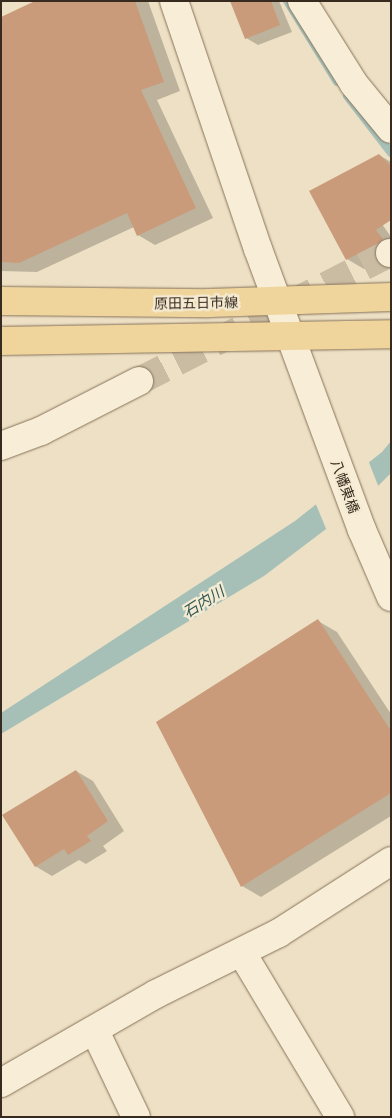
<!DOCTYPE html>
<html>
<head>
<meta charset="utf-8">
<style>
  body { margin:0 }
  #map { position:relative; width:392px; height:1118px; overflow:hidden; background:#ede0c4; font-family:Georgia,"Noto Sans JP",serif }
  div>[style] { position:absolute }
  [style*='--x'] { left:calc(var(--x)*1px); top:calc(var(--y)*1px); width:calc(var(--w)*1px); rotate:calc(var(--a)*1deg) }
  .water>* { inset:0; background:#a6c0b8 }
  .pier>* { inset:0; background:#ede0c4 }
  .shadow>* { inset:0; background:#0003 }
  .stream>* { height:8px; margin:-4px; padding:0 4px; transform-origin:4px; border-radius:4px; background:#a6c0b8 }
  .building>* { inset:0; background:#ca9b7a }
  .minor-tunnel>* { height:28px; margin-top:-14px; transform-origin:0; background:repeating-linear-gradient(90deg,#c9bca3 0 28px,transparent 0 42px) }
  .roads { filter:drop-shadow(0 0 1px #87725b) drop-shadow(0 0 1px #87725b) }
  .minor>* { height:28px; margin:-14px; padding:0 14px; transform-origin:14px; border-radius:14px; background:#f8eed7 }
  .major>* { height:28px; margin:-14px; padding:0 14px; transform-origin:14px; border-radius:14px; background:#efd59c }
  span { translate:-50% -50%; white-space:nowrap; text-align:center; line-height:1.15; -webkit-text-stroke:4.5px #f5ebd3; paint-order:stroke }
  .street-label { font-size:14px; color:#372a1e }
  .water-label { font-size:15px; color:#2e5754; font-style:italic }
  .frame { position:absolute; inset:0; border:2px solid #372a1e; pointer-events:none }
</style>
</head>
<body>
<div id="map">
  <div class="water">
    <div style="clip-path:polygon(391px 441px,391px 473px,363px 501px,264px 576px,1px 734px,1px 713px,295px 521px,382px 452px)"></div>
  </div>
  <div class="pier">
    <div style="clip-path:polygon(368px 460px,379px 488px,327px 531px,315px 502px)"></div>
  </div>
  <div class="shadow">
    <div style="clip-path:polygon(38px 1px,148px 1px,180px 91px,157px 100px,213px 218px,155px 245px,138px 235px,134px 227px,37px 272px,1px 271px,1px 18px)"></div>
    <div style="clip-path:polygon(231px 1px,279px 1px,292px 32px,258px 45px,246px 38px)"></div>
    <div style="clip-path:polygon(379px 155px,391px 162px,391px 194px)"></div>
    <div style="clip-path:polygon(356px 186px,391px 237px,391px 254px,364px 269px,347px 259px)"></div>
    <div style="clip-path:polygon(318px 621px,337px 632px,391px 714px,391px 816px,261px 897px,242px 886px)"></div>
    <div style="clip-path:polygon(76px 771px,93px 781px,124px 831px,103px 846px,107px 851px,86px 864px,79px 860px,52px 876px,35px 866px)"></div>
  </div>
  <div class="stream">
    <div style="--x:287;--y:1;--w:95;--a:58.3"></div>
    <div style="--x:347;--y:96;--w:72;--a:52.3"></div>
  </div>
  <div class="building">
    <div style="clip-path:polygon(35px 1px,135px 1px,164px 82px,141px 90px,196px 208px,137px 236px,127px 213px,19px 263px,1px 262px,1px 17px)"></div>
    <div style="clip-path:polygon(230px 1px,271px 1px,280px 25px,245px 39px)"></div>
    <div style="clip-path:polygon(379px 154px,391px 166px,391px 220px,376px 230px,383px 239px,379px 243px,346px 260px,309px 191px)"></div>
    <div style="clip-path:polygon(318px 619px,391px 731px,391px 793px,241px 887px,156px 722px)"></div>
    <div style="clip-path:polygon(76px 770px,108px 821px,87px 836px,91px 841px,68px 855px,64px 849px,35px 867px,2px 815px)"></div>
  </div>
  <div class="minor-tunnel">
    <div style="--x:139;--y:381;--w:282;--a:-27"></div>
  </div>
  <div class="roads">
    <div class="minor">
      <div style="--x:174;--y:1;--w:262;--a:71.3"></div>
      <div style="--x:258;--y:249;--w:300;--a:69.7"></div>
      <div style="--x:362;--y:530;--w:73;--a:66.6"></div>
      <div style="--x:302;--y:1;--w:98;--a:57.9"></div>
      <div style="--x:354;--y:84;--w:58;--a:50.6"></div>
      <div style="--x:390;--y:253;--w:1;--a:0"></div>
      <div style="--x:1;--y:446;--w:43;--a:-20.6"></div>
      <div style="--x:41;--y:431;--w:110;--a:-27"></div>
      <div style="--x:242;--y:953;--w:191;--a:59.1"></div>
      <div style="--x:95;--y:1031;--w:95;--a:64.5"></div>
      <div style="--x:1;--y:1083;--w:179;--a:-29.9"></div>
      <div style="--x:156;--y:994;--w:137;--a:-26.4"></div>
      <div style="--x:279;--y:933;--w:133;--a:-32.7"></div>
    </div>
    <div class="major">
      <div style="--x:1;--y:301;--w:208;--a:0.6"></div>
      <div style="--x:209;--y:303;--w:182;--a:-1.9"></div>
      <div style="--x:1;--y:341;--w:390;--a:-1"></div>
    </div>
  </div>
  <div class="street-label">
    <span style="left:196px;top:302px;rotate:-1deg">原田五日市線</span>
    <span style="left:346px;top:486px;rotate:70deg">八幡東橋</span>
  </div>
  <div class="water-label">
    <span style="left:203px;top:601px;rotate:-32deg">石内川</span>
  </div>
  <div class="frame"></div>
</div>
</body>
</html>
